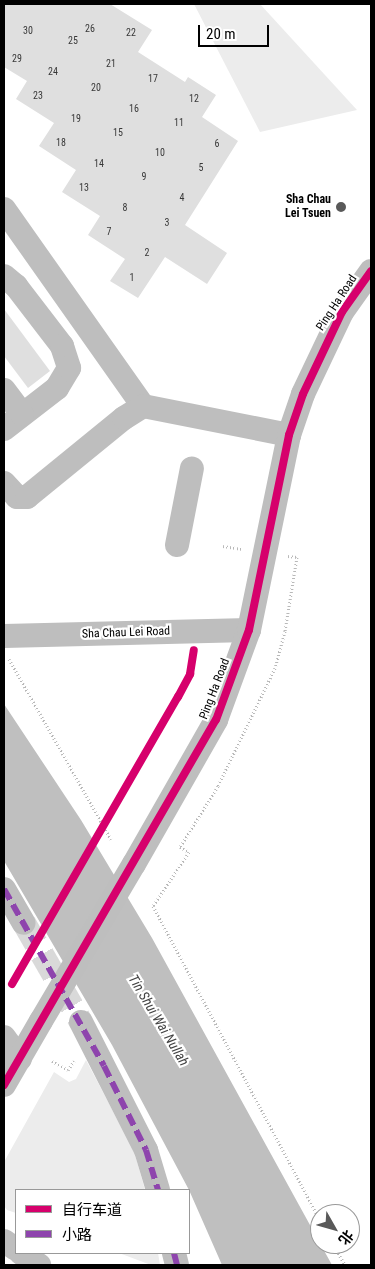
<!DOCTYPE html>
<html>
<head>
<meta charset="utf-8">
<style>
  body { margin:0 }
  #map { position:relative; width:375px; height:1269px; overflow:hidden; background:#fff; font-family:"Roboto Condensed","Noto Sans SC",sans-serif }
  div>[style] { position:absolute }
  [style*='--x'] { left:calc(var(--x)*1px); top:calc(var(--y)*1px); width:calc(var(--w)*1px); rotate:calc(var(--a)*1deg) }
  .green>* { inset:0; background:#ececec }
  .water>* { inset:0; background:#bfbfbf }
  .building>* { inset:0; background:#dfdfdf }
  .minor-tunnel>* { height:24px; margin-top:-12px; transform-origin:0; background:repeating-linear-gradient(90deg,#d9d9d9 0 24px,transparent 0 36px) }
  .path>* { height:3px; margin-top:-1.5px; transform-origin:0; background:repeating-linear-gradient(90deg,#b9b9b9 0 1px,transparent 0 3.5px) }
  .minor>* { height:24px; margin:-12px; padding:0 12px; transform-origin:12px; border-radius:12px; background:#bebebe }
  .minor-bridge>* { height:24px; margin:-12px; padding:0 12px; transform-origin:12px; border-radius:12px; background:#bebebe }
  .quiet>* { height:6px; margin-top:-3px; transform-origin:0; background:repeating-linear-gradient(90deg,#8e44ad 0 12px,transparent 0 18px) }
  .cycleway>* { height:8px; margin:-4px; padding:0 4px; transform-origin:4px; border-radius:4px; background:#d6006c }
  .dots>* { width:14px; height:14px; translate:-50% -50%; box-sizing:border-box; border:2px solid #fff; border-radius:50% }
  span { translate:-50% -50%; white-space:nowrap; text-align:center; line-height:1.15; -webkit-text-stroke:4.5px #fff; paint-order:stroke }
  .number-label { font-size:10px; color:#383838 }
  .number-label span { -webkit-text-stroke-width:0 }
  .poi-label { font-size:12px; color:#000; font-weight:700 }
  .right { translate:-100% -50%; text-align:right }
  .street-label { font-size:12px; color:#000 }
  .water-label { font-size:14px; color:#444; font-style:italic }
  .frame { position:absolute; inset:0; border:5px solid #000; pointer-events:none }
  .legend { position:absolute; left:15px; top:1189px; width:175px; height:65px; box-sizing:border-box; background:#fff; border:1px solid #999; margin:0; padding:6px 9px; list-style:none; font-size:15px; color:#000 }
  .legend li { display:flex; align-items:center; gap:10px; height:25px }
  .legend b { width:25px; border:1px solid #999 }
  .north { position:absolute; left:310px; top:1204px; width:50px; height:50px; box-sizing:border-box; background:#fff; border:1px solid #999; border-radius:50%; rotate:128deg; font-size:14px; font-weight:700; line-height:20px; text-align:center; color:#000 }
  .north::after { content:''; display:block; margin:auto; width:18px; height:22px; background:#595959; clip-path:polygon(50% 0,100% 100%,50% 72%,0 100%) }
  .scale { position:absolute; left:198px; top:25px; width:71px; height:22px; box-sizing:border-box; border:2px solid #000; border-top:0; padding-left:6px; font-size:15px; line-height:18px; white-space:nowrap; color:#000; -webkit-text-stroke:4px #fff; paint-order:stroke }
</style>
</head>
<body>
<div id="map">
  <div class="green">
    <div style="clip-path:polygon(194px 4px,260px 4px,357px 110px,260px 132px)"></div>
    <div style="clip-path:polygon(86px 1060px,134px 1151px,145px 1190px,16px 1190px,16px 1213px,7px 1210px,4px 1206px,4px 1162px,54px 1072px,69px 1082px,76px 1079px)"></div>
    <div style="clip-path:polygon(119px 1253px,158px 1253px,160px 1265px,151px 1265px)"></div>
  </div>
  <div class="water">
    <div style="clip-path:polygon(4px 704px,81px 820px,152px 938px,332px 1265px,222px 1265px,189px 1190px,112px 1045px,4px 861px)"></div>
  </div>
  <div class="building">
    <div style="clip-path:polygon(4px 4px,110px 4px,152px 30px,138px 52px,185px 82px,188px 77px,216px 95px,202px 117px,238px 141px,185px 225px,227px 253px,207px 284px,165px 257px,138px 298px,110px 281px,125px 259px,88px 235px,100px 216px,62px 192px,76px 170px,39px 146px,54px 123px,16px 99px,27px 81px,4px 67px)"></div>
    <div style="clip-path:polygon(4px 309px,50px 371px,28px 388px,4px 356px)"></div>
  </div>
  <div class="minor-tunnel">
    <div style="--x:24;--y:923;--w:114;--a:60.1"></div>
  </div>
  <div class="path">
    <div style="--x:223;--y:546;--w:20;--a:9"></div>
    <div style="--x:288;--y:556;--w:9;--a:6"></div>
    <div style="--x:297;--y:557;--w:75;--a:99.2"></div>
    <div style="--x:285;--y:631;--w:38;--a:105"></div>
    <div style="--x:275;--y:668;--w:131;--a:115.8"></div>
    <div style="--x:218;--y:786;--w:72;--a:121.9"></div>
    <div style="--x:180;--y:847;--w:10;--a:29"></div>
    <div style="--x:189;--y:852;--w:65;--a:123.7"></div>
    <div style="--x:153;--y:906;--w:356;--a:62"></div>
    <div style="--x:9;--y:659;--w:207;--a:60.5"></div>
    <div style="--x:52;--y:1061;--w:18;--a:29"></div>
    <div style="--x:68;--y:1070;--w:11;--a:-56"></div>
    <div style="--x:333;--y:1244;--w:24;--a:60"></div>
  </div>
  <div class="minor">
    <div style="--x:4;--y:209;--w:241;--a:54.8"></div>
    <div style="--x:143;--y:406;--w:149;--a:11.2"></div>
    <div style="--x:4;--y:276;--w:16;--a:40"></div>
    <div style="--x:16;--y:286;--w:76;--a:52.5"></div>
    <div style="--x:62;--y:346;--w:23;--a:72"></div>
    <div style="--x:69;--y:368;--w:23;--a:121"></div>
    <div style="--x:57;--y:388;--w:67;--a:142.3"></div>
    <div style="--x:4;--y:390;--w:30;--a:53"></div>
    <div style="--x:4;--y:483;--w:19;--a:47"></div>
    <div style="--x:17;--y:497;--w:10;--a:0"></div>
    <div style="--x:27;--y:497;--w:125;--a:-39.2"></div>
    <div style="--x:124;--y:418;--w:22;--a:-32"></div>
    <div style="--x:177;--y:545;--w:78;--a:-79"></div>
    <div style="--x:4;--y:636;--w:245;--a:-1.4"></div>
    <div style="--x:134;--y:864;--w:166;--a:-60.3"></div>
    <div style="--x:216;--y:720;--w:96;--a:-69.9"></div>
    <div style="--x:249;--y:630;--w:199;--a:-78.4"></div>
    <div style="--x:289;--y:435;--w:43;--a:-71.1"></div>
    <div style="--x:303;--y:394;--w:91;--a:-64.6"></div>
    <div style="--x:342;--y:312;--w:50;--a:-54.7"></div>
    <div style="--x:4;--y:889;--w:39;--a:60"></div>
    <div style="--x:81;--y:1022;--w:144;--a:63.1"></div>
    <div style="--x:146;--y:1150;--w:42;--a:73.3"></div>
    <div style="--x:4;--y:1037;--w:27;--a:54"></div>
    <div style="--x:4;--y:1085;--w:74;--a:-60"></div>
    <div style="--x:4;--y:1241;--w:14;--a:34"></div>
    <div style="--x:21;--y:1253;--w:22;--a:34"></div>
    <div style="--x:174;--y:1253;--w:12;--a:76"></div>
  </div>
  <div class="minor-bridge">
    <div style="--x:41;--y:1021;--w:182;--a:-59.4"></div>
  </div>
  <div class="quiet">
    <div style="--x:4;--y:889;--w:203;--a:60.5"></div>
    <div style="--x:104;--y:1066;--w:94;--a:63.4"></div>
    <div style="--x:146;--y:1150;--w:42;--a:73.3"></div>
    <div style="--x:174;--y:1253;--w:12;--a:76"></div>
  </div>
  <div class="cycleway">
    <div style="--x:12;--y:984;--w:332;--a:-60"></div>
    <div style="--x:178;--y:697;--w:26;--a:-62"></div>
    <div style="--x:190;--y:674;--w:24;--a:-81"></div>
    <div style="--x:4;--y:1085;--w:422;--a:-59.9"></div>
    <div style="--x:216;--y:720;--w:96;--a:-69.9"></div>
    <div style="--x:249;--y:630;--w:199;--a:-78.4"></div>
    <div style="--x:289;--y:435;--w:43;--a:-71.1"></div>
    <div style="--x:303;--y:394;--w:91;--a:-64.6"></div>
    <div style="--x:342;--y:312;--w:50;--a:-54.7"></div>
  </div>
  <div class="dots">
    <div style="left:341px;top:207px;background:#595959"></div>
  </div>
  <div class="number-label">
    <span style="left:90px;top:29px">26</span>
    <span style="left:28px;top:31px">30</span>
    <span style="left:131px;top:33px">22</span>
    <span style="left:73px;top:41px">25</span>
    <span style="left:17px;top:59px">29</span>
    <span style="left:111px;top:64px">21</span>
    <span style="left:53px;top:72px">24</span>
    <span style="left:153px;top:79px">17</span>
    <span style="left:96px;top:88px">20</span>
    <span style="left:38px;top:96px">23</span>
    <span style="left:194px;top:99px">12</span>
    <span style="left:134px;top:109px">16</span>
    <span style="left:76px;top:119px">19</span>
    <span style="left:179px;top:123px">11</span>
    <span style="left:118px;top:133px">15</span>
    <span style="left:61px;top:143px">18</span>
    <span style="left:217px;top:144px">6</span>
    <span style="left:160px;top:153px">10</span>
    <span style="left:99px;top:164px">14</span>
    <span style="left:201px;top:168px">5</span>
    <span style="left:144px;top:177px">9</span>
    <span style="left:84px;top:188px">13</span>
    <span style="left:182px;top:198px">4</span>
    <span style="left:125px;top:208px">8</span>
    <span style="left:167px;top:223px">3</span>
    <span style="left:109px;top:232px">7</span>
    <span style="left:147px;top:253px">2</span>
    <span style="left:132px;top:278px">1</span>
  </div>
  <div class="poi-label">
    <span class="right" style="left:331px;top:207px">Sha Chau<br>Lei Tsuen</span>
  </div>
  <div class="street-label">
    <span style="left:337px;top:303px;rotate:-57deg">Ping Ha Road</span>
    <span style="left:126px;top:633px;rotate:-2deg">Sha Chau Lei Road</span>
    <span style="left:215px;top:689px;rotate:-69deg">Ping Ha Road</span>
  </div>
  <div class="water-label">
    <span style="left:159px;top:1020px;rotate:59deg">Tin Shui Wai Nullah</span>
  </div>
  <div class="frame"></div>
  <ul class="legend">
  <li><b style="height:6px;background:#d6006c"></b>自行车道</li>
  <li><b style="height:6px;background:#8e44ad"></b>小路</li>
  </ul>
  <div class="north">北</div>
  <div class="scale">20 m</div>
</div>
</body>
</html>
